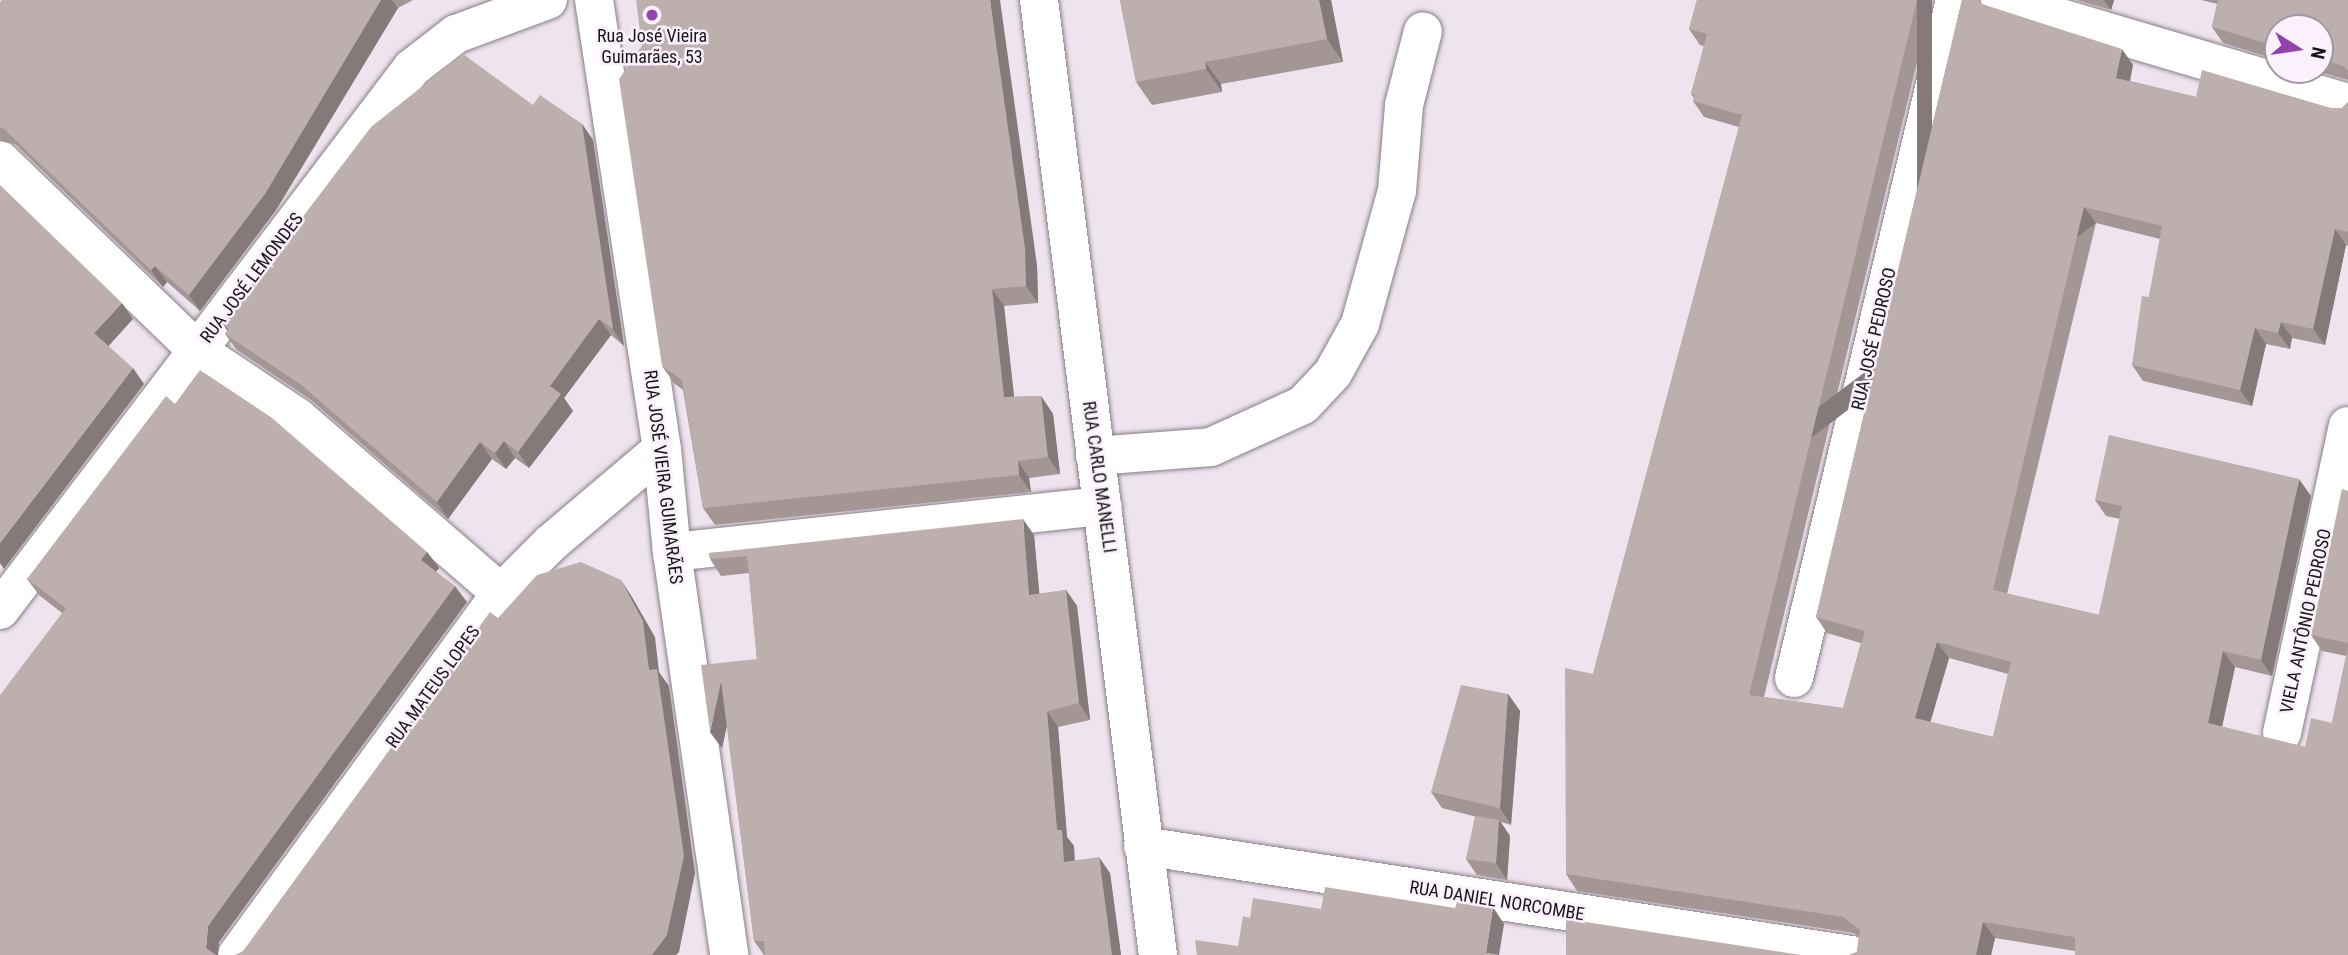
<!DOCTYPE html>
<html>
<head>
<meta charset="utf-8">
<style>
  body { margin:0 }
  #map { position:relative; width:2348px; height:955px; overflow:hidden; background:#eee4ee; font-family:"Roboto Condensed",sans-serif }
  div>[style] { position:absolute }
  [style*='--x'] { left:calc(var(--x)*1px); top:calc(var(--y)*1px); width:calc(var(--w)*1px); rotate:calc(var(--a)*1deg) }
  .roads { filter:drop-shadow(0 0 2px #877e87) drop-shadow(0 0 2px #877e87) }
  .minor>* { height:38px; margin:-19px; padding:0 19px; transform-origin:19px; border-radius:19px; background:#fff }
  .wall>* { inset:0; background:#a39695 }
  .shaded-wall>* { inset:0; background:#847a79; transform-origin:0 0 }
  .building>* { inset:0; background:#bdafad }
  .dots>* { width:19px; height:19px; translate:-50% -50%; box-sizing:border-box; border:4px solid #fbf1fc; border-radius:50% }
  span { translate:-50% -50%; white-space:nowrap; text-align:center; line-height:1.15; -webkit-text-stroke:5px #fbf1fc; paint-order:stroke }
  .poi-label { font-size:18px; color:#191619 }
  .street-label { font-size:18px; color:#191619 }
  .north { position:absolute; left:2264px; top:14px; width:70px; height:70px; box-sizing:border-box; background:#fbf1fc; border:2px solid #a199a1; border-radius:50%; rotate:102deg; font-size:19px; font-weight:700; line-height:28px; text-align:center; color:#191619 }
  .north::after { content:''; display:block; margin:auto; width:24px; height:32px; background:#9341af; clip-path:polygon(50% 0,100% 100%,50% 72%,0 100%) }
</style>
</head>
<body>
<div id="map">
  <div class="roads">
    <div class="minor">
      <div style="--x:594;--y:0;--w:454;--a:81.4"></div>
      <div style="--x:662;--y:449;--w:103;--a:84.5"></div>
      <div style="--x:672;--y:552;--w:407;--a:81.9"></div>
      <div style="--x:1039;--y:0;--w:962;--a:82.9"></div>
      <div style="--x:2000;--y:0;--w:363;--a:16.5"></div>
      <div style="--x:0;--y:160;--w:274;--a:44"></div>
      <div style="--x:197;--y:350;--w:120;--a:33.8"></div>
      <div style="--x:297;--y:417;--w:269;--a:40.8"></div>
      <div style="--x:1095;--y:456;--w:116;--a:-4.4"></div>
      <div style="--x:1211;--y:447;--w:101;--a:-24.5"></div>
      <div style="--x:1303;--y:405;--w:44;--a:-46.8"></div>
      <div style="--x:1333;--y:373;--w:56;--a:-61.1"></div>
      <div style="--x:1360;--y:324;--w:138;--a:-74.5"></div>
      <div style="--x:1397;--y:191;--w:86;--a:-85.3"></div>
      <div style="--x:1404;--y:105;--w:76;--a:-75.6"></div>
      <div style="--x:672;--y:552;--w:433;--a:-6.1"></div>
      <div style="--x:0;--y:610;--w:681;--a:-52.76"></div>
      <div style="--x:412;--y:68;--w:56;--a:-37.7"></div>
      <div style="--x:456;--y:34;--w:98;--a:-20.3"></div>
      <div style="--x:1794;--y:678;--w:697;--a:-76.64"></div>
      <div style="--x:2282;--y:733;--w:314;--a:-77.9"></div>
      <div style="--x:1143;--y:846;--w:716;--a:8.75"></div>
      <div style="--x:237;--y:955;--w:448;--a:-53.9"></div>
      <div style="--x:501;--y:593;--w:71;--a:-45"></div>
      <div style="--x:551;--y:543;--w:145;--a:-40.3"></div>
    </div>
  </div>
  <div class="wall">
    <div style="clip-path:polygon(2px 0,413px 0,398px 8px,276px 210px,200px 311px,167px 282px,163px 287px,15px 144px,0 141px,0 3px)"></div>
    <div style="clip-path:polygon(1120px 0,1331px 0,1343px 62px,1221px 84px,1222px 92px,1152px 105px,1136px 82px)"></div>
    <div style="clip-path:polygon(evenodd,1697px 0,1932px 0,1764px 697px,1843px 708px,1861px 643px,1827px 633px,1816px 617px,1962px 0,1979px 0,1982px 4px,2133px 65px,2130px 81px,2196px 97px,2331px 108px,2342px 108px,2348px 102px,2348px 246px,2346px 245px,2325px 345px,2292px 338px,2290px 349px,2266px 344px,2252px 406px,2143px 381px,2132px 365px,2149px 297px,2160px 239px,2096px 223px,2007px 594px,2099px 615px,2120px 519px,2106px 516px,2095px 500px,2311px 496px,2272px 676px,2235px 667px,2222px 727px,2305px 747px,2332px 723px,2346px 656px,2322px 651px,2311px 635px,2348px 491px,2348px 955px,2075px 951px,1995px 938px,1991px 955px,1849px 955px,1857px 952px,1859px 937px,1854px 933px,1577px 891px,1566px 874px,1593px 674px,1739px 127px,1704px 117px,1693px 101px,1694px 98px,1691px 94px,1704px 46px,1700px 45px,1689px 29px,1697px 0,1949px 658px,2008px 674px,1993px 737px,1930px 722px,1949px 658px)"></div>
    <div style="clip-path:polygon(2077px 0,2114px 0,2111px 10px)"></div>
    <div style="clip-path:polygon(2201px 0,2348px 0,2348px 80px,2313px 70px,2320px 70px,2320px 28px,2278px 28px,2278px 60px,2223px 43px,2212px 27px,2217px 4px)"></div>
    <div style="clip-path:polygon(533px 105px,582px 124px,593px 140px,624px 346px,611px 335px,564px 398px,573px 411px,529px 468px,515px 458px,506px 469px,492px 459px,448px 519px,311px 400px,237px 350px,225px 334px,227px 331px,222px 323px)"></div>
    <div style="clip-path:polygon(1037px 265px,1038px 303px,1004px 306px,1014px 397px,1041px 396px,1053px 414px,1060px 474px,1029px 478px,1031px 492px,715px 525px,703px 508px,683px 390px,674px 383px,662px 366px)"></div>
    <div style="clip-path:polygon(175px 404px,427px 552px,439px 568px,436px 572px,467px 602px,219px 942px,62px 613px,39px 595px,27px 579px)"></div>
    <div style="clip-path:polygon(1034px 535px,1039px 594px,1066px 590px,1077px 606px,1090px 720px,1058px 727px,1067px 837px,1074px 846px,1074px 860px,1110px 873px,1121px 955px,764px 955px,754px 941px,727px 725px,722px 748px,710px 732px,757px 659px,749px 573px,721px 576px,710px 559px,709px 553px)"></div>
    <div style="clip-path:polygon(1508px 694px,1520px 711px,1511px 825px,1501px 822px,1510px 836px,1507px 880px,1477px 875px,1466px 859px,1477px 817px,1442px 808px,1431px 792px)"></div>
  </div>
  <div class="shaded-wall">
    <div style="clip-path:polygon(381px 0,392px 0,398px 8px,276px 210px,200px 311px,189px 295px)"></div>
    <div style="clip-path:polygon(990px 0,1000px 0,1037px 265px,1038px 303px,1026px 286px)"></div>
    <div style="clip-path:polygon(1319px 0,1331px 0,1343px 62px,1327px 39px)"></div>
    <div style="left:1917px;top:0;width:15px;height:715px"></div>
    <div style="clip-path:polygon(2104px 0,2114px 0,2111px 10px)"></div>
    <div style="clip-path:polygon(2122px 49px,2133px 65px,2127px 94px,2116px 78px)"></div>
    <div style="clip-path:polygon(1205px 62px,1221px 84px,1222px 92px,1206px 69px)"></div>
    <div style="clip-path:polygon(582px 124px,593px 140px,624px 346px,613px 329px)"></div>
    <div style="left:2084px;top:207px;width:20px;height:394px;rotate:53deg"></div>
    <div style="clip-path:polygon(2335px 229px,2346px 245px,2325px 345px,2313px 329px)"></div>
    <div style="clip-path:polygon(155px 266px,167px 282px,163px 287px,151px 270px)"></div>
    <div style="clip-path:polygon(992px 289px,1004px 306px,1016px 414px,1004px 397px)"></div>
    <div style="clip-path:polygon(122px 303px,133px 319px,105px 350px,94px 333px)"></div>
    <div style="clip-path:polygon(599px 319px,611px 335px,564px 398px,573px 411px,529px 468px,518px 452px,550px 386px)"></div>
    <div style="clip-path:polygon(2281px 322px,2292px 338px,2290px 349px,2278px 333px)"></div>
    <div style="clip-path:polygon(2255px 328px,2266px 344px,2252px 406px,2240px 390px)"></div>
    <div style="clip-path:polygon(133px 368px,144px 384px,4px 569px,0 563px,0 543px)"></div>
    <div style="clip-path:polygon(1041px 396px,1053px 414px,1060px 474px,1048px 457px)"></div>
    <div style="clip-path:polygon(504px 441px,515px 458px,506px 469px,495px 453px)"></div>
    <div style="clip-path:polygon(480px 442px,492px 459px,448px 519px,437px 502px)"></div>
    <div style="clip-path:polygon(1018px 461px,1029px 478px,1031px 492px,1019px 475px)"></div>
    <div style="clip-path:polygon(2299px 479px,2311px 496px,2272px 676px,2261px 660px)"></div>
    <div style="clip-path:polygon(1023px 519px,1034px 535px,1041px 611px,1029px 595px)"></div>
    <div style="clip-path:polygon(427px 552px,439px 568px,432px 577px,421px 560px)"></div>
    <div style="clip-path:polygon(621px 580px,632px 597px,655px 637px,659px 672px,669px 686px,695px 873px,679px 952px,676px 955px,652px 955px,649px 670px)"></div>
    <div style="clip-path:polygon(455px 586px,467px 602px,219px 942px,218px 955px,211px 955px,206px 948px,208px 926px)"></div>
    <div style="clip-path:polygon(1066px 590px,1077px 606px,1090px 720px,1079px 703px)"></div>
    <div style="clip-path:polygon(1937px 642px,1949px 658px,1927px 734px,1915px 718px)"></div>
    <div style="clip-path:polygon(2223px 651px,2235px 667px,2219px 740px,2208px 723px)"></div>
    <div style="clip-path:polygon(721px 681px,733px 698px,722px 748px,710px 732px)"></div>
    <div style="clip-path:polygon(1508px 694px,1520px 711px,1511px 825px,1500px 808px)"></div>
    <div style="clip-path:polygon(1047px 711px,1058px 727px,1067px 837px,1074px 846px,1076px 878px,1064px 862px,1057px 830px)"></div>
    <div style="clip-path:polygon(1499px 820px,1510px 836px,1507px 880px,1496px 863px)"></div>
    <div style="clip-path:polygon(1099px 857px,1110px 873px,1121px 955px,1112px 955px)"></div>
    <div style="clip-path:polygon(1493px 907px,1504px 924px,1499px 955px,1486px 953px)"></div>
    <div style="clip-path:polygon(1983px 922px,1995px 938px,1991px 955px,1976px 955px)"></div>
  </div>
  <div class="building">
    <div style="clip-path:polygon(2px 0,381px 0,265px 194px,189px 295px,155px 266px,151px 270px,3px 128px,0 127px,0 3px)"></div>
    <div style="clip-path:polygon(636px 0,990px 0,1025px 248px,1026px 286px,992px 289px,1004px 397px,1041px 396px,1048px 457px,1018px 461px,1019px 475px,703px 508px,682px 380px,662px 366px,619px 79px,642px 46px)"></div>
    <div style="clip-path:polygon(1120px 0,1319px 0,1327px 39px,1205px 62px,1206px 69px,1136px 82px)"></div>
    <div style="clip-path:polygon(evenodd,1697px 0,1917px 0,1749px 695px,1843px 708px,1865px 631px,1816px 617px,1962px 0,1978px 0,1982px 4px,2122px 49px,2116px 78px,2196px 97px,2202px 70px,2331px 108px,2342px 108px,2348px 102px,2348px 232px,2335px 229px,2313px 329px,2281px 322px,2278px 333px,2255px 328px,2240px 390px,2132px 365px,2142px 296px,2149px 297px,2162px 226px,2084px 207px,1993px 590px,2099px 615px,2122px 506px,2095px 500px,2109px 435px,2299px 479px,2261px 660px,2223px 651px,2208px 723px,2305px 747px,2311px 718px,2332px 723px,2348px 649px,2348px 955px,2075px 955px,2075px 937px,1983px 922px,1976px 955px,1849px 955px,1857px 952px,1860px 930px,1843px 917px,1566px 874px,1565px 668px,1593px 674px,1742px 115px,1693px 101px,1695px 95px,1691px 94px,1707px 34px,1689px 29px,1697px 0,1937px 642px,2011px 662px,1993px 737px,1915px 718px,1937px 642px)"></div>
    <div style="clip-path:polygon(2218px 0,2348px 0,2348px 71px,2343px 66px,2320px 59px,2320px 28px,2278px 28px,2278px 47px,2212px 27px)"></div>
    <div style="clip-path:polygon(463px 54px,533px 105px,540px 95px,582px 124px,613px 329px,599px 319px,550px 386px,561px 394px,518px 452px,504px 441px,495px 453px,480px 442px,437px 502px,300px 384px,225px 334px,229px 329px,222px 323px,371px 127px)"></div>
    <div style="clip-path:polygon(0 185px,122px 303px,94px 333px,133px 368px,0 543px)"></div>
    <div style="clip-path:polygon(200px 370px,272px 418px,427px 552px,421px 560px,455px 586px,208px 926px,206px 948px,216px 955px,0 955px,0 695px,66px 608px,27px 579px,166px 396px,175px 404px)"></div>
    <div style="clip-path:polygon(2342px 489px,2348px 491px,2348px 643px,2311px 635px)"></div>
    <div style="clip-path:polygon(1023px 519px,1029px 595px,1066px 590px,1079px 703px,1047px 711px,1057px 830px,1062px 830px,1064px 862px,1099px 857px,1112px 955px,765px 955px,764px 941px,754px 941px,721px 681px,710px 732px,701px 665px,757px 659px,747px 556px,710px 559px,709px 553px)"></div>
    <div style="clip-path:polygon(581px 562px,621px 580px,643px 621px,649px 670px,657px 669px,684px 856px,667px 935px,652px 955px,235px 955px,243px 951px,490px 612px,498px 618px,537px 575px)"></div>
    <div style="clip-path:polygon(1461px 685px,1508px 694px,1500px 808px,1431px 792px)"></div>
    <div style="clip-path:polygon(1475px 816px,1499px 820px,1496px 863px,1466px 859px)"></div>
    <div style="clip-path:polygon(1325px 887px,1455px 908px,1457px 902px,1493px 907px,1486px 953px,1497px 955px,1197px 955px,1195px 940px,1238px 946px,1243px 916px,1250px 918px,1253px 898px,1321px 909px)"></div>
    <div style="clip-path:polygon(1566px 919px,1801px 955px,1566px 955px)"></div>
  </div>
  <div class="dots">
    <div style="left:652px;top:15px;background:#9341af"></div>
  </div>
  <div class="poi-label">
    <span style="left:652px;top:47px">Rua José Vieira<br>Guimarães, 53</span>
  </div>
  <div class="street-label">
    <span style="left:252px;top:278px;rotate:-53deg">RUA JOSÉ LEMONDES</span>
    <span style="left:1874px;top:339px;rotate:-77deg">RUA JOSÉ PEDROSO</span>
    <span style="left:663px;top:477px;rotate:83deg">RUA JOSÉ VIEIRA GUIMARÃES</span>
    <span style="left:1099px;top:477px;rotate:82deg">RUA CARLO MANELLI</span>
    <span style="left:2306px;top:621px;rotate:-78deg">VIELA ANTÔNIO PEDROSO</span>
    <span style="left:433px;top:687px;rotate:-54deg">RUA MATEUS LOPES</span>
    <span style="left:1497px;top:901px;rotate:9deg">RUA DANIEL NORCOMBE</span>
  </div>
  <div class="north">N</div>
</div>
</body>
</html>
